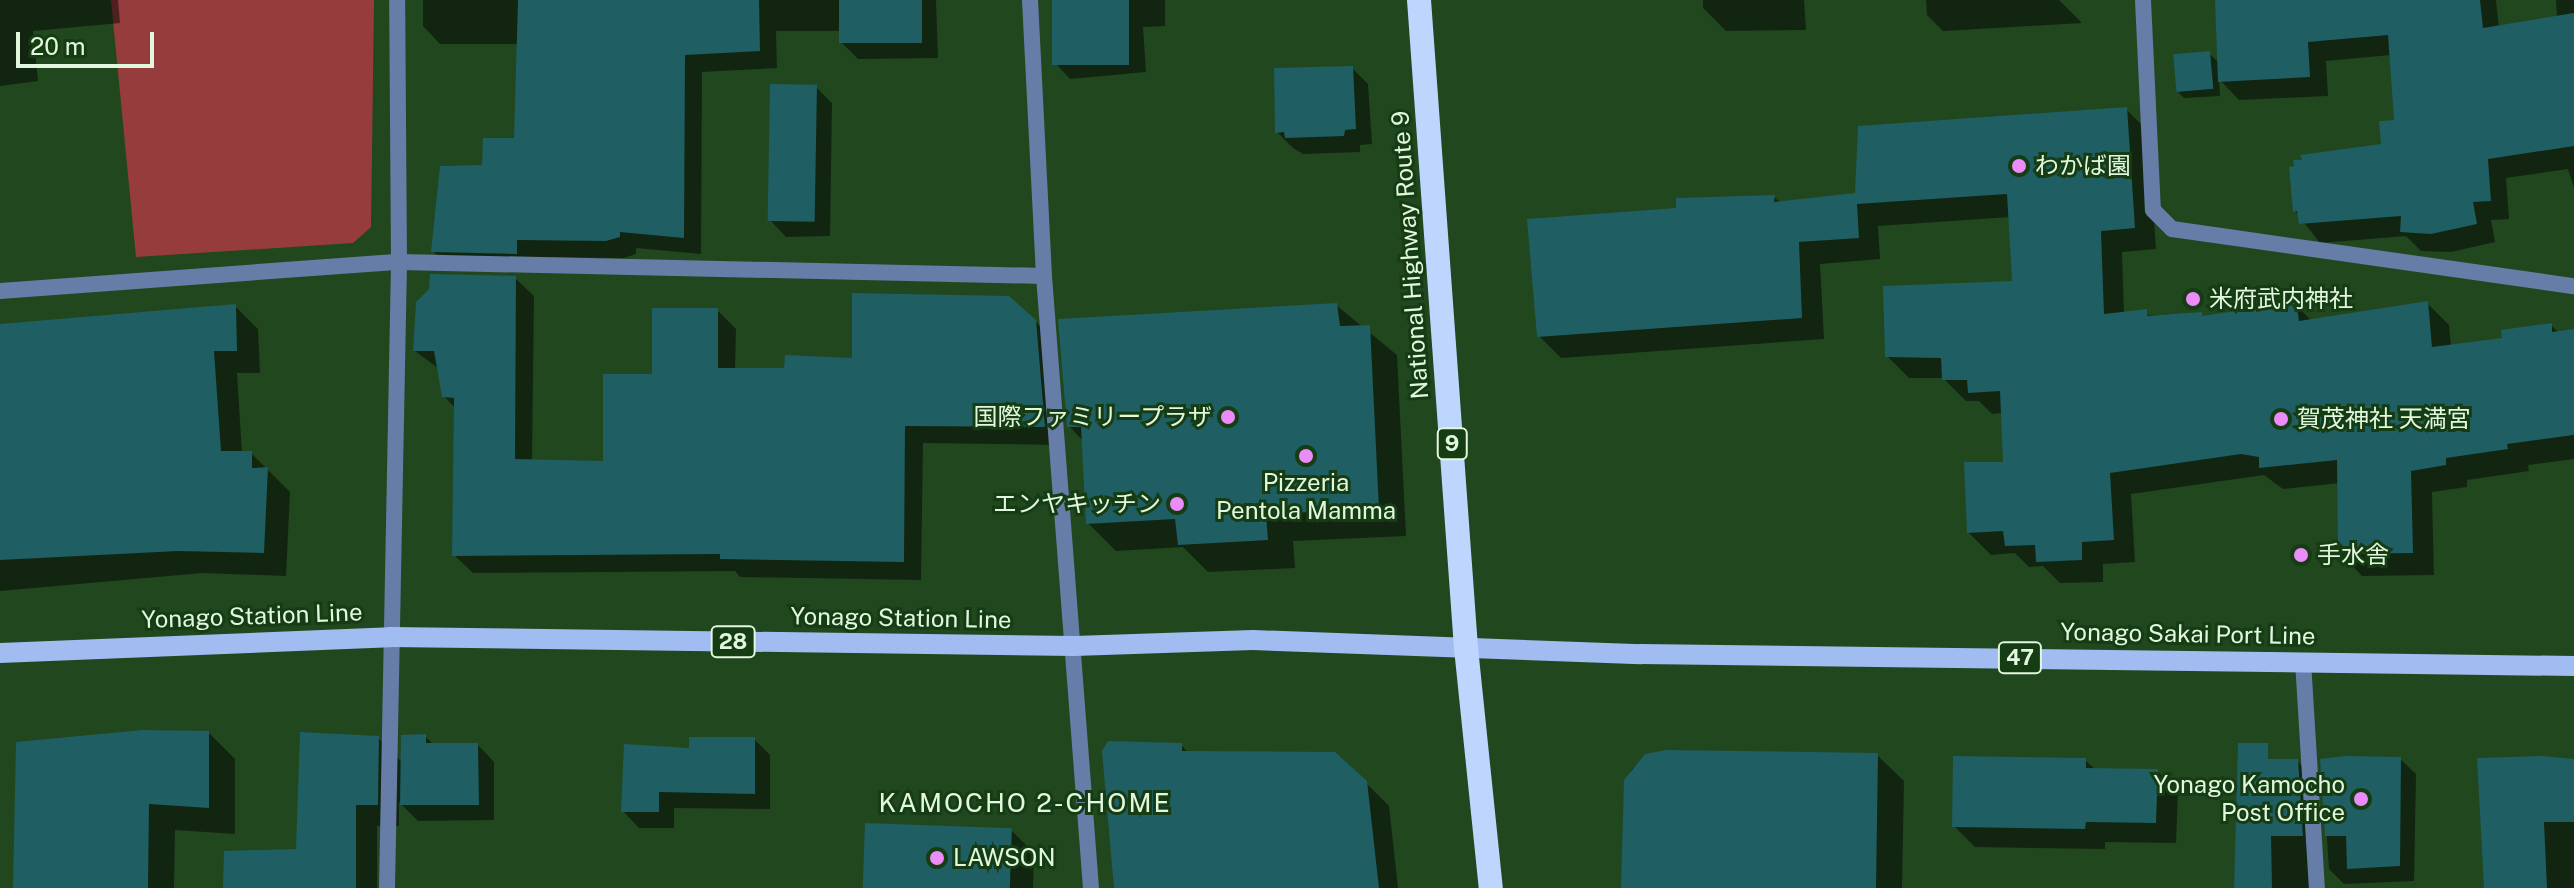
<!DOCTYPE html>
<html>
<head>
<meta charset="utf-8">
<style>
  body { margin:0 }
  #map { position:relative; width:2574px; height:888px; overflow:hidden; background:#21471e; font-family:"Public Sans","Noto Sans JP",sans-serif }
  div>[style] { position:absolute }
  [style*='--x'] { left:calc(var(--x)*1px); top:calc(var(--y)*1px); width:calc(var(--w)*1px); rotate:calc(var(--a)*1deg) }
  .green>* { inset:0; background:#963c3d }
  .shadow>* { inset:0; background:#0007 }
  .building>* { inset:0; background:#1f5e62; transform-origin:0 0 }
  .street>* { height:16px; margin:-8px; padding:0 8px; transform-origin:8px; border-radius:8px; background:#667da7 }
  .primary>* { height:20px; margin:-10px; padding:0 10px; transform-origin:10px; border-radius:10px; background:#a0bcf0 }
  .highway>* { height:24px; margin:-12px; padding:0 12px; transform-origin:12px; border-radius:12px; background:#bed5fe }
  .dots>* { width:22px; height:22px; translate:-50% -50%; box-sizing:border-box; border:4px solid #163c13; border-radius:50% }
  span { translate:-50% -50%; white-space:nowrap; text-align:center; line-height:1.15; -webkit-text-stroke:6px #163c13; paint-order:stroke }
  .shield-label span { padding:2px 6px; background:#163c13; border:2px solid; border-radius:6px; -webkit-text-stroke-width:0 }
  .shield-label { font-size:22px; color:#e1f7de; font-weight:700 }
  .poi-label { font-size:24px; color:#e1f7de }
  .left { translate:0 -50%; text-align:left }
  .right { translate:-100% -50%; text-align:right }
  .street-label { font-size:24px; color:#e1f7de }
  .neighbourhood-label { font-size:26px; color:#e1f7de; letter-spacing:2px }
  .scale { position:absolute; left:16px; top:32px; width:138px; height:36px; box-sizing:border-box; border:4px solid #e1f7de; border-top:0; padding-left:10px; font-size:24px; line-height:28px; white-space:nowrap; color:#e1f7de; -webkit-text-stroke:6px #163c13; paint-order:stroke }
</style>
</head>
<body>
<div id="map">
  <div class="green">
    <div style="clip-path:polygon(111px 0,374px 0,371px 227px,353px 243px,136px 257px)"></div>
  </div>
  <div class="shadow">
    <div style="clip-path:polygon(0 0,118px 0,120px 23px,33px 31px,38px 81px,0 86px)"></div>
    <div style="clip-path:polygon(423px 0,936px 0,938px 58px,858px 59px,841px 42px,841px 31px,776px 31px,777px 68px,702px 72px,701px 254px,636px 248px,636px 254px,624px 258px,533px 257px,533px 270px,450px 268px,433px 251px,484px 167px,516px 140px,519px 44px,440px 44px,423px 26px)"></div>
    <div style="clip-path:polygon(1052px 0,1165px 0,1165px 26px,1143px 27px,1146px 72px,1070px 79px,1056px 64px)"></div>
    <div style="clip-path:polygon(1703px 0,1804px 0,1806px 30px,1726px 31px,1703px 8px)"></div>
    <div style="clip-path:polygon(1926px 0,2059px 0,2082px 23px,1943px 31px,1927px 15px)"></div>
    <div style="clip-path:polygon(2217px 0,2496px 0,2499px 28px,2557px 18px,2556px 0,2574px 0,2574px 188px,2568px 169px,2506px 178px,2509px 219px,2491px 220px,2495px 242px,2451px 252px,2421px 251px,2406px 236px,2320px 243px,2295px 211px,2383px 146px,2396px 122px,2391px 55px,2326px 61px,2328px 96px,2239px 100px,2219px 79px,2220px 96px,2184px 98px,2176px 90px,2209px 53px,2220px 64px)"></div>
    <div style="clip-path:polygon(1352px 68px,1368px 84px,1372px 144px,1360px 145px,1360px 152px,1303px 154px,1293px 148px,1277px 132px)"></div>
    <div style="clip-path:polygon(816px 87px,832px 103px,830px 236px,786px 237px,770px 220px)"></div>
    <div style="clip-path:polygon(2126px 109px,2148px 131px,2156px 249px,2122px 252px,2124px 314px,2205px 318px,2296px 305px,2312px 321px,2427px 303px,2449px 325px,2451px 346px,2504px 340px,2551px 325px,2559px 333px,2574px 331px,2574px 459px,2528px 465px,2529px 471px,2467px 480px,2467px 487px,2432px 492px,2434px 575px,2362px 576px,2340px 553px,2340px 483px,2283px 489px,2264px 475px,2131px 494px,2135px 562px,2103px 564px,2103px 582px,2060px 583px,2043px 566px,2029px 567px,2015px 553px,1991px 555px,1969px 533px,2005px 464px,2003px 413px,1992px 414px,1979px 401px,1966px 401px,1943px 378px,1909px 378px,1887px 356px,2015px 283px,2010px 217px,1878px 226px,1880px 259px,1820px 264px,1824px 339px,1561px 358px,1539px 336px,1678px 210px,1774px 197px,1781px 203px,1857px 195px)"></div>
    <div style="clip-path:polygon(515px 278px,534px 296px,532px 462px,605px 463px,654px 376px,717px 310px,736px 329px,735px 370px,786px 370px,854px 360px,1035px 321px,1054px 340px,1062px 445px,923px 443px,921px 580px,740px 577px,735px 571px,473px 573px,454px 555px,456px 409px,444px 396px,439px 369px,415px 351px)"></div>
    <div style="clip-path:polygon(1336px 305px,1397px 355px,1406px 536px,1293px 541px,1295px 568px,1208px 572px,1183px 547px,1116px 551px,1088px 523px,1084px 442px,1069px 426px)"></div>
    <div style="clip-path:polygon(235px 306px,258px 329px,260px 373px,237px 373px,242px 453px,251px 453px,290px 492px,286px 576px,202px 573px,0 591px,0 326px)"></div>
    <div style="clip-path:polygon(209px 733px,235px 759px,235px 834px,175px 830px,174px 888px,15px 888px)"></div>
    <div style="clip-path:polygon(425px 736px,434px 745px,478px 745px,494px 762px,494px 820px,418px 821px,399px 802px,399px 826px,377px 826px,377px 888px,225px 888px,298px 851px,378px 738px,402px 762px)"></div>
    <div style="clip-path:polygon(754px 739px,770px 755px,770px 809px,674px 808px,674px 828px,639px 828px,623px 811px,691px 750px)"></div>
    <div style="clip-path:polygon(1181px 745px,1189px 753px,1365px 782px,1389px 806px,1398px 888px,1116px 888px)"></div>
    <div style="clip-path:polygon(1656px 752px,1877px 755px,1904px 781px,1902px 888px,1623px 888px,1624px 793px,1632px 769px)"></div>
    <div style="clip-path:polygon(2400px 759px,2416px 774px,2414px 881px,2344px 884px,2329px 869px,2322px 761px)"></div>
    <div style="clip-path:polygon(2085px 760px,2096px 770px,2157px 771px,2178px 792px,2176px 843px,2105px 842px,2105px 849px,1975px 847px,1954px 826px)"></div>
    <div style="clip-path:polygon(2297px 761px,2309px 773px,2313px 888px,2237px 888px)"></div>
    <div style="clip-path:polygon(2574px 761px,2574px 888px,2486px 888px)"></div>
    <div style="clip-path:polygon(1011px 830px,1034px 853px,1033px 888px,865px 888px)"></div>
  </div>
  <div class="building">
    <div style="clip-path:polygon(518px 0,759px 0,760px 51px,685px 55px,684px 238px,620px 232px,620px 237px,606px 241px,517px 240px,517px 254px,431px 252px,440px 166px,482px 165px,483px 138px,514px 138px)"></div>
    <div style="left:839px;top:0;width:83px;height:43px"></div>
    <div style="left:1052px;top:0;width:77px;height:65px"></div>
    <div style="clip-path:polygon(2215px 0,2480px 0,2483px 28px,2574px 13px,2574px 146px,2488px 159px,2491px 201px,2473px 202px,2477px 224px,2431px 234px,2400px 232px,2401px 216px,2299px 224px,2297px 211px,2293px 212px,2289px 167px,2294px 166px,2293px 160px,2302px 160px,2300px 155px,2381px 144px,2379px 121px,2394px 120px,2388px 35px,2308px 42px,2310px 77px,2218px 82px)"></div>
    <div style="left:2210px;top:51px;width:38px;height:37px;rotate:85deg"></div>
    <div style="clip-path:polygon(1353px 66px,1356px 129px,1345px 130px,1344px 136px,1285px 138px,1284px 132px,1275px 133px,1274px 68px)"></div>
    <div style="left:770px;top:84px;width:47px;height:137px;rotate:1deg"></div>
    <div style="clip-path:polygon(2127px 107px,2135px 228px,2101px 231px,2104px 314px,2147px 309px,2147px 316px,2202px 312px,2202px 316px,2296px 302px,2299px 321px,2428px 301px,2432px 347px,2502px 338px,2501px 330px,2552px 323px,2552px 332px,2574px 329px,2574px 435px,2507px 444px,2508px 449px,2446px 458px,2446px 465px,2411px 471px,2413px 553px,2338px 554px,2337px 460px,2259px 468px,2259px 457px,2241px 454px,2110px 473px,2114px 540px,2082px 542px,2082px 560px,2036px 562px,2035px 545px,2005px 546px,2003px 531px,1967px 533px,1964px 462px,2003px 462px,2000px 391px,1968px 393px,1967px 380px,1942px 380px,1941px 358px,1885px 357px,1883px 286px,2012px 281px,2007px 194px,1857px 204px,1859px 238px,1799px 242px,1802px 318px,1537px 337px,1527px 219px,1676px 208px,1676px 198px,1775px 195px,1774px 202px,1855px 193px,1858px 126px)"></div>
    <div style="clip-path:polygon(430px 274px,516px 276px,515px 459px,603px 461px,603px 374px,652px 374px,652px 308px,718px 308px,718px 368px,784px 368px,785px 355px,852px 358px,852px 293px,1009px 296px,1036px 320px,1045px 427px,905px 426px,904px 562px,720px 559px,720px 554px,452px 556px,454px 398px,442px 397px,434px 351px,413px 351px,416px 302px,429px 289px)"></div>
    <div style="clip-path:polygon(1337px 303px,1340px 326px,1370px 325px,1379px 509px,1266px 514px,1268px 540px,1178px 545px,1175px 519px,1086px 524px,1081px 427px,1067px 427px,1058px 319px)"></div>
    <div style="clip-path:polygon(236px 304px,237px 351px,214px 351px,221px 451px,252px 451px,252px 468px,268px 467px,264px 553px,178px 551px,0 560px,0 324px)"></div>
    <div style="clip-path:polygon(142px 730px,209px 731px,209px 808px,149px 804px,148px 888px,13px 888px,16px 742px)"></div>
    <div style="clip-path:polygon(300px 732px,379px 736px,378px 805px,356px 805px,356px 888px,223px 888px,224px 851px,296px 849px)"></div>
    <div style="clip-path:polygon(426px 734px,426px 743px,478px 743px,479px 805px,400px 805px,401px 735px)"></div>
    <div style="clip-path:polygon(689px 737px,755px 737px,755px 794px,659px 792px,659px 812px,621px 812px,624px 744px,689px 748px)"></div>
    <div style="clip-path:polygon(1108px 741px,1182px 743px,1182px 751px,1335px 752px,1367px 781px,1379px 888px,1114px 888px,1102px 751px)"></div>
    <div style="clip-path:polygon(2238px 743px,2268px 743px,2268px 759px,2298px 759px,2303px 836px,2271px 836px,2272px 888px,2234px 888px)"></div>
    <div style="clip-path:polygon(1666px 750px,1878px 753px,1876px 888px,1621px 888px,1624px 780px,1645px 754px)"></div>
    <div style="clip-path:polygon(1953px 756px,2086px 758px,2086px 768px,2158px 769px,2156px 823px,2086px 822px,2085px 829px,1952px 827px)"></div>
    <div style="clip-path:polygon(2346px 756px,2401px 757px,2400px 866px,2347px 869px,2346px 836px,2325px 836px,2320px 759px)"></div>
    <div style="clip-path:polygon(2541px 756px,2574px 759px,2574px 822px,2544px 822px,2547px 888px,2484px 888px,2477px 758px)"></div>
    <div style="left:865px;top:823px;width:147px;height:65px;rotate:2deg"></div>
  </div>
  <div class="street">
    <div style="--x:1030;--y:0;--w:276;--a:87.1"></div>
    <div style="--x:1044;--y:276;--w:614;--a:85.61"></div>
    <div style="--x:2143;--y:0;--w:210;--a:87.3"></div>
    <div style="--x:2153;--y:210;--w:27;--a:45"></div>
    <div style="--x:2172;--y:229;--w:406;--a:8.1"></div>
    <div style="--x:0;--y:291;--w:400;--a:-4.2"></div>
    <div style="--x:399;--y:262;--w:645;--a:1.24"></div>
    <div style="--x:2303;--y:661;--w:227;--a:86.5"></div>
    <div style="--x:387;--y:888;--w:626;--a:-88.9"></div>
    <div style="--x:399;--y:262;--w:262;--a:-90.4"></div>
  </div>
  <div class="primary">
    <div style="--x:0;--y:653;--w:390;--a:-2.3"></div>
    <div style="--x:390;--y:637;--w:684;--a:0.75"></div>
    <div style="--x:1074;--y:646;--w:179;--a:-1.9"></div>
    <div style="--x:1253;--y:640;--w:388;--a:2.1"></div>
    <div style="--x:1641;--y:654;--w:933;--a:0.74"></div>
  </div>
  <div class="highway">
    <div style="--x:1419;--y:0;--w:650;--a:85.85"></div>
    <div style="--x:1466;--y:648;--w:241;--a:84.1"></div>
  </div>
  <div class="dots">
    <div style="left:2019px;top:166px;background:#ec8cfa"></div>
    <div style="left:2193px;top:299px;background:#ec8cfa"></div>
    <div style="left:1228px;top:417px;background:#ec8cfa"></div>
    <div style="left:2281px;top:419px;background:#ec8cfa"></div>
    <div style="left:1306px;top:456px;background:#ec8cfa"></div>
    <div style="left:1177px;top:504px;background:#ec8cfa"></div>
    <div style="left:2301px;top:555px;background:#ec8cfa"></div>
    <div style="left:2361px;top:799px;background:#ec8cfa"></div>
    <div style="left:937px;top:858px;background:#ec8cfa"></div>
  </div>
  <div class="shield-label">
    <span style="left:1452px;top:444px">9</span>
    <span style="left:733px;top:642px">28</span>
    <span style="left:2020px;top:658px">47</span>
  </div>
  <div class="poi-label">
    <span class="left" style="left:2035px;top:166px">わかば園</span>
    <span class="left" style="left:2209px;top:299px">米府武内神社</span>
    <span class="right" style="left:1212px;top:417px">国際ファミリープラザ</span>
    <span class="left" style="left:2297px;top:419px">賀茂神社 天満宮</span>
    <span style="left:1306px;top:497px">Pizzeria<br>Pentola Mamma</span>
    <span class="right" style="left:1161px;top:504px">エンヤキッチン</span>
    <span class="left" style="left:2317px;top:555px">手水舎</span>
    <span class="right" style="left:2345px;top:799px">Yonago Kamocho<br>Post Office</span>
    <span class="left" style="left:953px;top:858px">LAWSON</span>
  </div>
  <div class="street-label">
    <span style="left:1410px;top:255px;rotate:-94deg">National Highway Route 9</span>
    <span style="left:252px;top:616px;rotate:-2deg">Yonago Station Line</span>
    <span style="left:901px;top:618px;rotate:1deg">Yonago Station Line</span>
    <span style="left:2188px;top:634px;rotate:1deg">Yonago Sakai Port Line</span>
  </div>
  <div class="neighbourhood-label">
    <span style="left:1025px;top:803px">KAMOCHO 2-CHOME</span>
  </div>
  <div class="scale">20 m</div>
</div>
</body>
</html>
